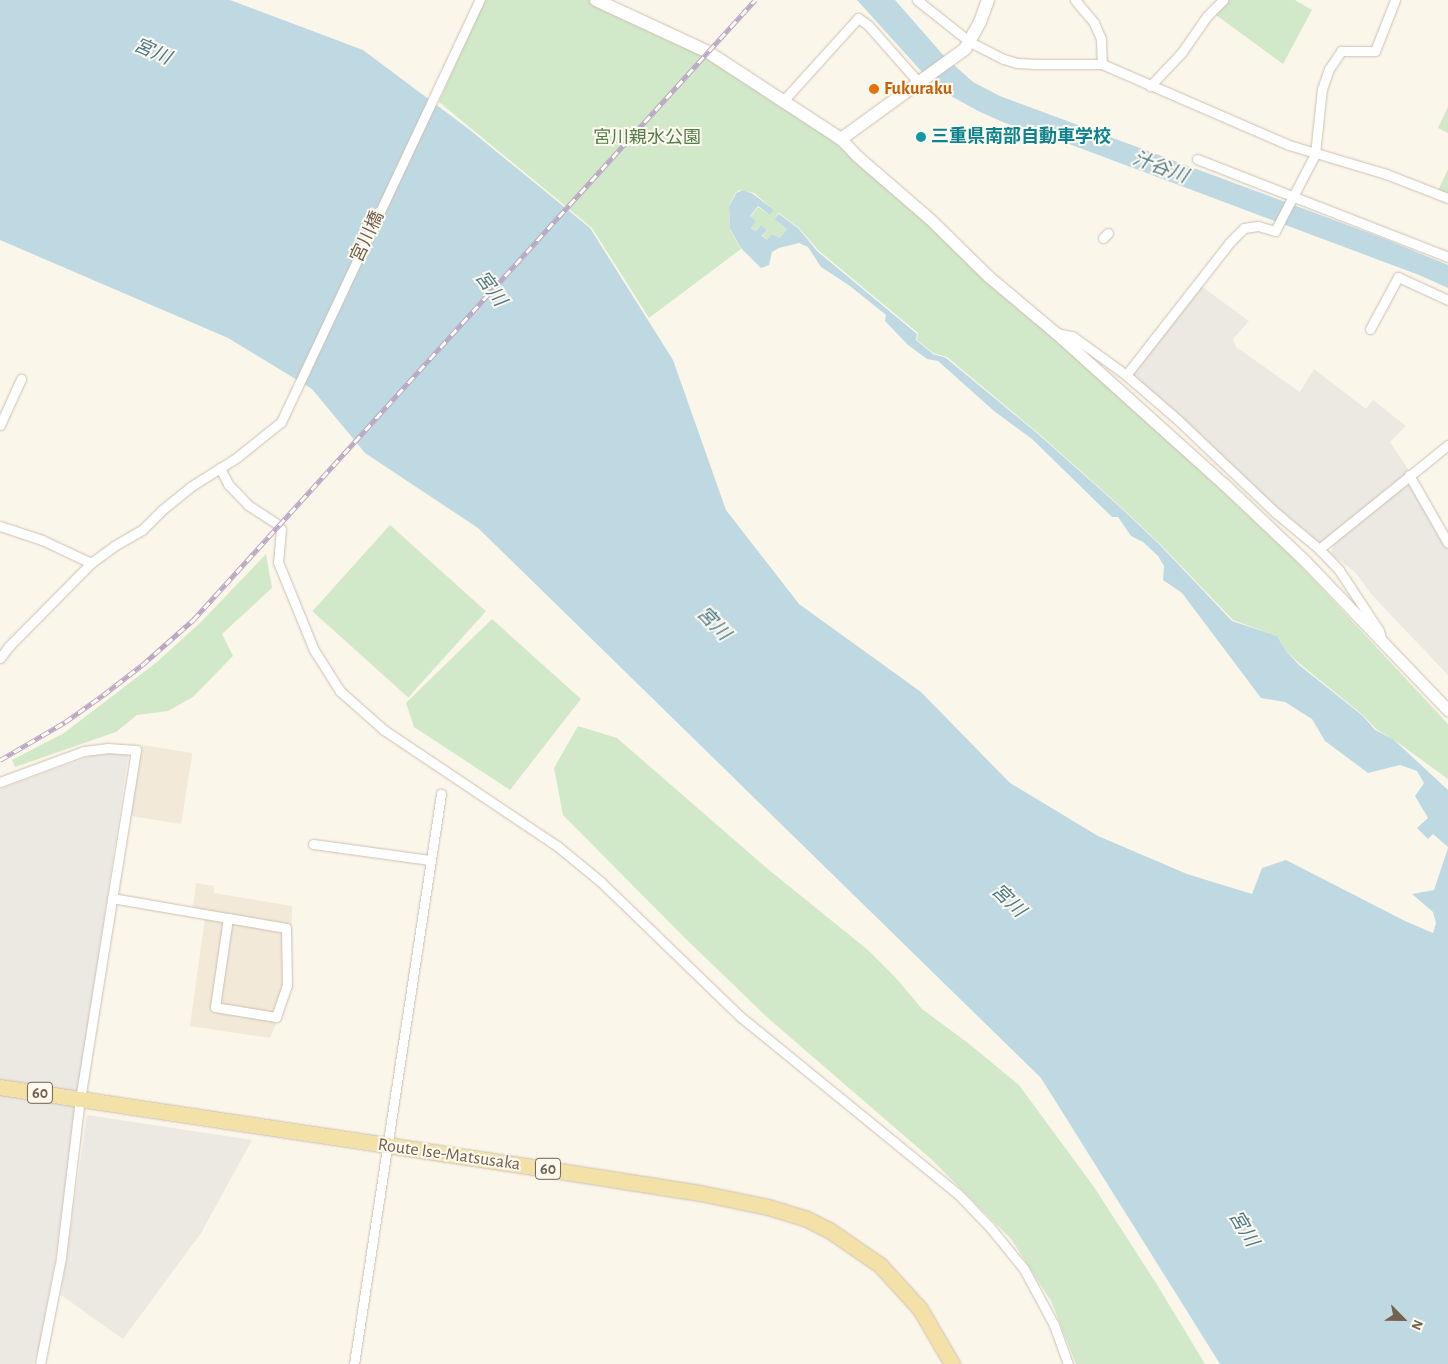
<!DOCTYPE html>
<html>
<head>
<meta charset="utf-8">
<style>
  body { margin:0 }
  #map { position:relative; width:1448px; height:1364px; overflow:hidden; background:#fbf6ea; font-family:"Alegreya Sans","Noto Sans JP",sans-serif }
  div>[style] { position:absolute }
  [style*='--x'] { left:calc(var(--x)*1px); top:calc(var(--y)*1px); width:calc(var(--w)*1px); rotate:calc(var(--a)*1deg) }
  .residential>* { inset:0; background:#f2e9d8; transform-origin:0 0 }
  .industrial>* { inset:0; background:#ece8e2 }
  .green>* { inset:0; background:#d1e8c9; transform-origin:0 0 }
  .water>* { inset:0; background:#bfd9e3 }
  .roads { filter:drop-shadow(0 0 1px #ccc0b0) drop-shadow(0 0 1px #ccc0b0) }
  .minor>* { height:9px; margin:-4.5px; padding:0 4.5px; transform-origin:4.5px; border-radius:4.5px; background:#fff }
  .tertiary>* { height:11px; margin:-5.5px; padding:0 5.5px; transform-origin:5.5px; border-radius:5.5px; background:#fff }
  .secondary>* { height:12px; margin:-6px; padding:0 6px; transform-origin:6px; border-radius:6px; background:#fff }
  .primary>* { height:15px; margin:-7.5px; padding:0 7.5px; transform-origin:7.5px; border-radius:7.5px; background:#f3e1a8 }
  .rail>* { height:4.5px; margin-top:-2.25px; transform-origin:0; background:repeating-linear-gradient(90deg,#fefaf0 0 8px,#bba8c4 0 16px); box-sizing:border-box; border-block:1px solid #bba8c4 }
  .dots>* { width:14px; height:14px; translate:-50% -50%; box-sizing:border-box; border:2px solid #fefaf0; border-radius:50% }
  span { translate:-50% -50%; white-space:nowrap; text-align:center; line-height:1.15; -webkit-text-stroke:4px #fefaf0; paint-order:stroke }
  .shield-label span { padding:1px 4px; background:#fefaf0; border:1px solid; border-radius:4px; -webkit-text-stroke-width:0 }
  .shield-label { font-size:16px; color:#74614f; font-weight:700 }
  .food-label { font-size:18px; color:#c56008; font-weight:700 }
  .left { translate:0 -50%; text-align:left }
  .culture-label { font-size:18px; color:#0d838f; font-weight:700 }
  .park-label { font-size:18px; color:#547e4b }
  .street-label { font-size:18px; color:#74614f }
  .water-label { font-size:19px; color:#4d798b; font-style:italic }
  .north { position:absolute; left:1378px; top:1294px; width:50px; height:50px; -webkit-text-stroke:4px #fefaf0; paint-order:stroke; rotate:113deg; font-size:14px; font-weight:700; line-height:20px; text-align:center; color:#74614f }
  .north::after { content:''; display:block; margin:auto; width:18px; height:22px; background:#74614f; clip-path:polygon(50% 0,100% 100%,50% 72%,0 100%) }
</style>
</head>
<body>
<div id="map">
  <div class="residential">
    <div style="left:142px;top:745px;width:51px;height:72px;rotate:9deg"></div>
    <div style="clip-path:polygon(196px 883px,214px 886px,214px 893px,292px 906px,291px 981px,287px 998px,270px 1038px,190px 1026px,205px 918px,192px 916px)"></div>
  </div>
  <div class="industrial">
    <div style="clip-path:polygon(1201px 286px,1249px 321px,1233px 339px,1236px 347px,1300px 392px,1314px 369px,1366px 409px,1373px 400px,1406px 426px,1390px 442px,1409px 471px,1321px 544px,1276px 507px,1132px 374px)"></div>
    <div style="clip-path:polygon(1406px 482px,1410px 483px,1444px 546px,1448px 546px,1448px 675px,1372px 595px,1355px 572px,1331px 554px,1334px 543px)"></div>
    <div style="clip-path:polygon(129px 751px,74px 1119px,55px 1262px,39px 1347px,33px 1364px,0 1364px,0 789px,99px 753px)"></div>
    <div style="clip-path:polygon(87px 1115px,252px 1140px,201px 1233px,123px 1339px,61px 1295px)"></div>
  </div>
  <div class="green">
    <div style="clip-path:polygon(484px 0,591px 0,708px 52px,783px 101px,835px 143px,1056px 333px,1296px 561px,1448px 724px,1448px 779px,1393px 739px,1376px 729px,1363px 715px,1300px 664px,1286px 651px,1277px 636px,1233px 620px,1160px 544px,1121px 507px,1038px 433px,947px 357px,933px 353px,917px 340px,918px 333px,818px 250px,800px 229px,779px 213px,774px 219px,787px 229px,780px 238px,772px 234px,767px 240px,763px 236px,767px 230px,761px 225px,756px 231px,751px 227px,756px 221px,750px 217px,758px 207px,770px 215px,774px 210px,754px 193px,740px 190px,735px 193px,729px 207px,730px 230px,741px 249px,649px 318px,592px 228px,439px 102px)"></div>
    <div style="clip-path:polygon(1229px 0,1295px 0,1312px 10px,1283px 64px,1216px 15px)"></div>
    <div style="clip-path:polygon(1448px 107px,1448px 133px,1438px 128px)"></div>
    <div style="clip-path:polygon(1448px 169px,1448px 198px,1437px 193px)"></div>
    <div style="left:390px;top:525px;width:129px;height:116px;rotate:42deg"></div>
    <div style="clip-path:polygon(266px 554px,272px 588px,222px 634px,233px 656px,193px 697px,168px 711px,137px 715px,116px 732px,15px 767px,12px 760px,64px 733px,157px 662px,201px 622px)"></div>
    <div style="clip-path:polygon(492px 619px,581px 699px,510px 790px,414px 727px,406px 703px)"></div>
    <div style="clip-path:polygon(578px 726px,617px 738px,769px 870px,868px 950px,896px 978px,922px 1009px,968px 1043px,1019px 1085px,1094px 1187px,1156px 1283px,1205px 1364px,1076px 1364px,1051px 1301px,1011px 1239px,931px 1159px,768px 1018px,686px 939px,563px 815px,554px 768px)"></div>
  </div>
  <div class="water">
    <div style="clip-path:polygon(0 0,230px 0,363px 50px,470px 130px,590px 228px,673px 360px,726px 510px,799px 604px,921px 692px,1010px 783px,1098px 836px,1187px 874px,1252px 894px,1262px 868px,1286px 860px,1405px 921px,1433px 933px,1436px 923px,1433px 912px,1412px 894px,1434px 890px,1448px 848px,1448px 1364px,1220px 1364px,1041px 1078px,478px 528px,365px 453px,312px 389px,228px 338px,0 240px)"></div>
    <div style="clip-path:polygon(857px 0,895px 0,945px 57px,973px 82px,1000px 96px,1385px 239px,1448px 265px,1448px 288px,1419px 275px,1061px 141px,1060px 143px,1005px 123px,978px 111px,951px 96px,922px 72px)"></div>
    <div style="clip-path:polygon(743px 190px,753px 194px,774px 210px,770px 215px,758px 206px,750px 216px,756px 221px,751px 228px,756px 231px,761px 225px,767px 230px,762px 236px,767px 240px,772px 234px,780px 238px,787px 229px,774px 219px,779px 214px,799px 229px,817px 251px,917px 334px,916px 340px,933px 354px,946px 358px,1038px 434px,1120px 507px,1159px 544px,1232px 621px,1277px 636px,1286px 651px,1299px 665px,1363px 716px,1375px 730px,1393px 739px,1448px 790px,1448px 847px,1433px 834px,1428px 839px,1417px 828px,1428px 818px,1415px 796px,1424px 783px,1417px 771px,1400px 765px,1368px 773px,1325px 741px,1312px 719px,1285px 702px,1261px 698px,1182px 593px,1163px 580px,1164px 566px,1158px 556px,1143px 542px,1131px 536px,1118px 517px,1112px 517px,1032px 439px,994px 411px,938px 361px,927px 359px,908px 345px,885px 321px,886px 315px,850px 286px,821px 267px,808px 247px,799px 243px,779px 248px,772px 252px,769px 265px,761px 268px,741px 248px,730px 229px,729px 207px,736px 193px)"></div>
  </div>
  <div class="roads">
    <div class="minor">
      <div style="--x:917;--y:0;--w:68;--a:38.4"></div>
      <div style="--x:970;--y:42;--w:38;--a:27"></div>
      <div style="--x:1004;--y:59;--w:14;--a:17"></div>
      <div style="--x:1017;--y:63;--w:18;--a:3"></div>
      <div style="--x:1035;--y:64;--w:67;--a:0"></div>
      <div style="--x:1102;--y:64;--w:204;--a:23.4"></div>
      <div style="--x:1289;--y:145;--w:101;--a:16.6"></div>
      <div style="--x:1386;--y:174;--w:66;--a:21.2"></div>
      <div style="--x:1075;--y:0;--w:30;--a:50"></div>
      <div style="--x:1094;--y:23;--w:17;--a:66"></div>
      <div style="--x:1101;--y:39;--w:25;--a:88"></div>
      <div style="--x:1150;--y:86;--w:47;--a:-46.7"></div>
      <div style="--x:1182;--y:52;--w:44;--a:-55.2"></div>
      <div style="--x:1207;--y:16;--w:23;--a:-45"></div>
      <div style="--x:783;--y:101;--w:112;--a:-47.9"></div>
      <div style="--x:858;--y:18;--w:12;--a:35"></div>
      <div style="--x:868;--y:25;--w:79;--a:48.6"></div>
      <div style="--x:1197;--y:159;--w:269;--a:21.3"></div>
      <div style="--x:1103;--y:238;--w:7;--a:-45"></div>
      <div style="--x:1370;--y:329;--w:59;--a:-61.7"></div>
      <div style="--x:1398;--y:277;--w:55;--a:24.7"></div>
      <div style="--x:1056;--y:333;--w:16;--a:11"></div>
      <div style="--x:1072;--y:336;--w:67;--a:35.8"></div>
      <div style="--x:1126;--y:375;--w:167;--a:-52"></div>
      <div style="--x:1229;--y:243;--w:21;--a:-45"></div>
      <div style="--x:1244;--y:228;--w:14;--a:-8"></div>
      <div style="--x:1258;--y:226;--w:18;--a:16"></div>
      <div style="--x:1275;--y:231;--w:87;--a:-62.5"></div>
      <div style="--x:1315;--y:154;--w:65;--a:-83.9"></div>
      <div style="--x:1322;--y:89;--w:21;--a:-71"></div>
      <div style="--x:1329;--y:69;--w:22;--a:-56"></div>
      <div style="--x:1341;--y:51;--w:34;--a:0"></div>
      <div style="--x:1375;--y:51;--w:55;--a:-68.6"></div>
      <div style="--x:1126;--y:375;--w:69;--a:40.9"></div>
      <div style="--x:1178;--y:420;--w:135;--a:43.5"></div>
      <div style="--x:1276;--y:513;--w:56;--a:39.9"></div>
      <div style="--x:1319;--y:549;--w:29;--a:46"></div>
      <div style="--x:1339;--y:570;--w:73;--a:56.7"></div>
      <div style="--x:1379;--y:631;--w:7;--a:74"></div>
      <div style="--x:0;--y:425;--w:51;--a:-65.5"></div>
      <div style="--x:220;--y:468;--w:18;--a:63"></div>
      <div style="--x:228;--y:484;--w:29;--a:46"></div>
      <div style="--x:248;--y:505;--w:33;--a:33"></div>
      <div style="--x:1409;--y:475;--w:78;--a:60.2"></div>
      <div style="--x:0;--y:526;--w:44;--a:18.4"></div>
      <div style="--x:42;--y:540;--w:54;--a:25.1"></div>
      <div style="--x:281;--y:529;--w:33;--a:95"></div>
      <div style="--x:278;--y:562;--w:95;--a:67.8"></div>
      <div style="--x:314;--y:650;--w:49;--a:57.6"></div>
      <div style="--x:340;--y:691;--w:59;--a:41.6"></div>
      <div style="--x:384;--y:730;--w:207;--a:33.8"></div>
      <div style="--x:556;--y:845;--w:58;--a:39.4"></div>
      <div style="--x:601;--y:882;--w:194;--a:44"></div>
      <div style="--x:741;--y:1017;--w:279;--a:39.2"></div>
      <div style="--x:957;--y:1193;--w:46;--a:45.9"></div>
      <div style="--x:989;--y:1226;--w:55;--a:50.9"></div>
      <div style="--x:1024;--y:1269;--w:64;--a:61.8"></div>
      <div style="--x:1054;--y:1325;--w:41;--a:70.3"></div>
      <div style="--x:1319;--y:549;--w:166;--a:-38.9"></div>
      <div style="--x:0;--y:658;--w:15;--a:-53"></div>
      <div style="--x:9;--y:646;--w:117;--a:-45.3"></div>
      <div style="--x:91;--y:563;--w:29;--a:-36"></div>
      <div style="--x:114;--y:546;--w:32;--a:-30"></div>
      <div style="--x:142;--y:530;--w:28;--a:-45"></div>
      <div style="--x:162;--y:510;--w:36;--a:-39"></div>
      <div style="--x:190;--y:487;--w:54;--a:-32.2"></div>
      <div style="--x:236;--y:458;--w:58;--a:-38.7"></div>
      <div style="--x:281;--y:422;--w:467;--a:-64.8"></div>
      <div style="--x:0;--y:782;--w:90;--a:-20.3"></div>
      <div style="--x:84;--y:751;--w:23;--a:-7"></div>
      <div style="--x:107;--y:748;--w:29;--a:4"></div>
      <div style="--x:136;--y:750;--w:352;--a:99.1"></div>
      <div style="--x:80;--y:1098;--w:161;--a:96.8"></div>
      <div style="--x:61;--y:1258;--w:108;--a:101.2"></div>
      <div style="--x:313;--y:844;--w:118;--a:7.8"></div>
      <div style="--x:112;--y:898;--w:118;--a:9.8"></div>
      <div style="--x:228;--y:918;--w:59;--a:9.8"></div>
      <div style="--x:286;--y:928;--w:57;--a:89"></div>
      <div style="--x:287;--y:985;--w:34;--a:109"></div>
      <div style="--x:276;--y:1017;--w:62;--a:-170.7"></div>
      <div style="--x:215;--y:1007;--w:90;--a:-81.7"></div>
      <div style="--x:354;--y:1364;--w:577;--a:-81.32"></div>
    </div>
    <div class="tertiary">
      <div style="--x:841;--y:139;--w:23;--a:47"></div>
      <div style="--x:857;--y:156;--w:96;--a:40.8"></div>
      <div style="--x:930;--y:219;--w:81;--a:44.5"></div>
      <div style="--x:988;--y:276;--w:89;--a:40"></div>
      <div style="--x:1056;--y:333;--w:227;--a:42"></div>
      <div style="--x:1225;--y:485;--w:110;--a:43.5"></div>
      <div style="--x:1305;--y:561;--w:207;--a:46.2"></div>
    </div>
    <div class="secondary">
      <div style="--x:596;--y:0;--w:123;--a:24.9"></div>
      <div style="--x:708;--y:52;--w:159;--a:33.2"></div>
      <div style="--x:841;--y:139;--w:153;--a:-36"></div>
      <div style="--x:965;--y:49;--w:31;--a:-61"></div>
      <div style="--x:980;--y:22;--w:23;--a:-70"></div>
    </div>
    <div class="primary">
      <div style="--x:0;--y:1087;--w:553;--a:8.53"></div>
      <div style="--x:547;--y:1169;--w:155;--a:8.9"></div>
      <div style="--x:700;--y:1193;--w:69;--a:11.6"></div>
      <div style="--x:768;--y:1207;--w:39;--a:17"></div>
      <div style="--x:805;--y:1218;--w:27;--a:27"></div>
      <div style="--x:829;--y:1230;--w:62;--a:34.5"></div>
      <div style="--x:880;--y:1265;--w:59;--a:47.7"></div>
      <div style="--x:920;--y:1309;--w:64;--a:59.8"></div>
    </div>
  </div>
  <div class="rail">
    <div style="--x:0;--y:760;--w:75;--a:-30.3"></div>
    <div style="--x:65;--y:722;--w:47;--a:-35.4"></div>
    <div style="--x:103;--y:695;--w:49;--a:-37.6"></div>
    <div style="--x:142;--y:665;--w:68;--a:-41.4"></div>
    <div style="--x:193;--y:620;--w:837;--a:-47.81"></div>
  </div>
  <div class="dots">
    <div style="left:874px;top:89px;background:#e8710a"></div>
    <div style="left:921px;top:137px;background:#0f9aa8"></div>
  </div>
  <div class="shield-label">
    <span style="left:40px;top:1093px">60</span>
    <span style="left:548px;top:1169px">60</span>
  </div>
  <div class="food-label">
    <span class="left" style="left:884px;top:89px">Fukuraku</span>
  </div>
  <div class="culture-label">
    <span class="left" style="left:931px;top:137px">三重県南部自動車学校</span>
  </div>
  <div class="park-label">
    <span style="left:647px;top:138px">宮川親水公園</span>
  </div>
  <div class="street-label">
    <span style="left:368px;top:237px;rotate:-65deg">宮川橋</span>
    <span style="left:449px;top:1155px;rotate:8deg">Route Ise-Matsusaka</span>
  </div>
  <div class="water-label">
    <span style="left:152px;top:52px;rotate:24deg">宮川</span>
    <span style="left:1160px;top:168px;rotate:20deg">汁谷川</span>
    <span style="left:490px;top:289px;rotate:54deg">宮川</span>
    <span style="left:713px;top:624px;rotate:46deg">宮川</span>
    <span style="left:1008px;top:901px;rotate:44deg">宮川</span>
    <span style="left:1243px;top:1229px;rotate:59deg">宮川</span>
  </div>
  <div class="north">N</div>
</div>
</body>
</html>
